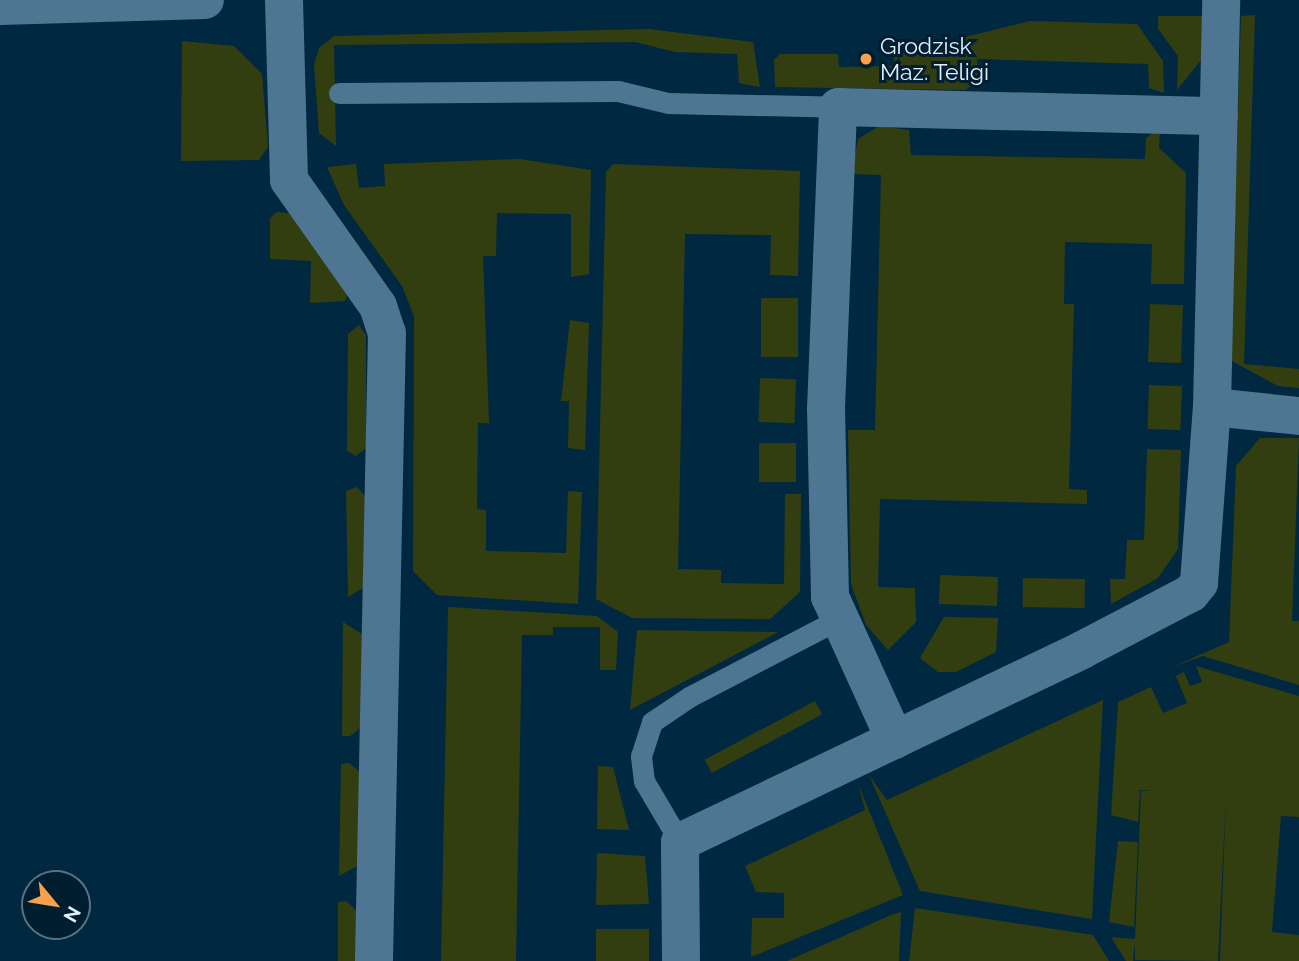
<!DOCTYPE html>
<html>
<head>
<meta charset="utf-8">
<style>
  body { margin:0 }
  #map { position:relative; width:1299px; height:961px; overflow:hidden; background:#002841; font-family:Raleway,sans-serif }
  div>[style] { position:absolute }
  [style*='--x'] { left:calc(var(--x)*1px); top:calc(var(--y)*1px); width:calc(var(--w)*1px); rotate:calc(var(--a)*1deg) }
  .green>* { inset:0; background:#333e10; transform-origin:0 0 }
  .lane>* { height:21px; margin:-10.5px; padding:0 10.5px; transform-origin:10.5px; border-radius:10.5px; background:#4e7592 }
  .street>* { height:38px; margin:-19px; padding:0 19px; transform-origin:19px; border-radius:19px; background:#4e7592 }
  .secondary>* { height:38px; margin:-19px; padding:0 19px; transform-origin:19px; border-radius:19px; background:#4e7592 }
  .dots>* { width:19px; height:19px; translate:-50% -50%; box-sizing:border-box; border:4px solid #011e31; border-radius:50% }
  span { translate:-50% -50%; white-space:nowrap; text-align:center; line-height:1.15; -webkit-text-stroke:6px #011e31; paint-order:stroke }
  .poi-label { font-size:23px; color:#deeffc }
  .left { translate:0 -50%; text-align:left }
  .north { position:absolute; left:21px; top:870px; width:70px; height:70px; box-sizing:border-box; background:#011e31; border:2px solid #597282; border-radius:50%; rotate:120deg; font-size:19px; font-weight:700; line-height:28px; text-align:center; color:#deeffc }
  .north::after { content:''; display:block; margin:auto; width:24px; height:32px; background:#f8a04b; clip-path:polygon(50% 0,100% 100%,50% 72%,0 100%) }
</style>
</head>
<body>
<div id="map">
  <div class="green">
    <div style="clip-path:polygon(1255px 15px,1244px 364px,1299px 369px,1299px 388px,1278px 386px,1230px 360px,1241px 16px)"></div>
    <div style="clip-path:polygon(1158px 16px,1203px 16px,1202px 59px,1177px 90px,1178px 56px,1158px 29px)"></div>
    <div style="clip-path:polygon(1030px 21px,1137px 24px,1163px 61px,1164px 93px,1149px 88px,1148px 64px,977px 59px,977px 80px,966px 90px,775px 87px,774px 60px,780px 54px,838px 54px,839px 67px,893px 66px,895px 53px,934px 52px,941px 43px)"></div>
    <div style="clip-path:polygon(649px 29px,753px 42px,760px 87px,739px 83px,737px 54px,675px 52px,635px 42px,334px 45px,336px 146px,319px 133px,314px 65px,319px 48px,334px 36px)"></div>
    <div style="clip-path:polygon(182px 41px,234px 46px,262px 74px,268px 147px,259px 160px,181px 161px)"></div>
    <div style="clip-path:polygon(879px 126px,909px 130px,911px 155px,1145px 159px,1146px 138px,1160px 128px,1159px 148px,1186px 173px,1184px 284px,1151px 284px,1152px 244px,1065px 242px,1064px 304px,1074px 304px,1069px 489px,1087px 490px,1087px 504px,880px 499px,878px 587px,915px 588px,916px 622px,888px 650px,866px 625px,851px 584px,848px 430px,875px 430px,881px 175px,851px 174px,858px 139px)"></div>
    <div style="clip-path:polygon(520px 159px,591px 170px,589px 274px,571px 277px,571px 214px,497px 213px,496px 256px,483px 256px,489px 423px,478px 423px,477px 509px,486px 510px,486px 551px,566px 553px,568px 491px,582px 492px,578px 604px,437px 595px,413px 571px,414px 316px,402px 286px,344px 205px,327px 167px,356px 164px,359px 188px,385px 186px,384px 164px)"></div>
    <div style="clip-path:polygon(613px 164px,800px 171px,798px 276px,770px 275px,771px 235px,685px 234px,678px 569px,721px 570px,721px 583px,784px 584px,785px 494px,801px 494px,800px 592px,770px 619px,632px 618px,596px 599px,606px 172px)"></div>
    <div style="clip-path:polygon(277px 212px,290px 213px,347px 295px,345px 301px,310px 303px,311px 261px,270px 259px,270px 218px)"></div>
    <div style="left:761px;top:298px;width:37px;height:59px"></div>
    <div style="left:1150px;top:304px;width:33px;height:58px;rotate:2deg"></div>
    <div style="clip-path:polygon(570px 320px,589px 323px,585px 450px,568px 448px,569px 401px,561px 401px)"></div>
    <div style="clip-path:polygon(359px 325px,366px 335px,366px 448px,356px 456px,347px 451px,348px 334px)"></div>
    <div style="left:760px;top:378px;width:36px;height:44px;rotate:2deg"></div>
    <div style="left:1149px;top:385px;width:33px;height:44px;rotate:2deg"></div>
    <div style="clip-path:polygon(1260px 438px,1299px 438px,1292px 621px,1299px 621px,1299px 685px,1203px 656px,1172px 667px,1229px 642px,1236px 466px)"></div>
    <div style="left:759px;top:443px;width:37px;height:39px"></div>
    <div style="clip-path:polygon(1147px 449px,1181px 450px,1178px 549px,1158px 578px,1111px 604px,1110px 579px,1125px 579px,1127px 540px,1144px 540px)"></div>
    <div style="clip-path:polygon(357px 487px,365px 496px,366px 586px,348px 597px,346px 491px)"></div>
    <div style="left:940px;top:575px;width:58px;height:29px;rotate:2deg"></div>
    <div style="left:1023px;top:578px;width:62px;height:29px;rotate:1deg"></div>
    <div style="clip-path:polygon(448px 607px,597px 616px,618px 632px,616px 670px,600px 670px,600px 627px,553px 627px,553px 635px,522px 635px,516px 961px,441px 961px)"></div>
    <div style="clip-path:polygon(944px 617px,998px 618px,996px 652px,956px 672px,938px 672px,920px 658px)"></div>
    <div style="clip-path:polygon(343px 622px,362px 634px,363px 726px,350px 736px,342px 736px)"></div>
    <div style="clip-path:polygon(637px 630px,778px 632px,630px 710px)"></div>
    <div style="clip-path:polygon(1196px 666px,1299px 696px,1299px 817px,1281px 816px,1272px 932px,1299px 935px,1299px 961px,1220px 961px,1226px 794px,1218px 961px,1135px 960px,1135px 942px,1133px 961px,1126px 961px,1111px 937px,1135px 939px,1141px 791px,1152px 791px,1140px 790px,1138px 822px,1111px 815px,1118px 702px,1151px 687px,1163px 713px,1187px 703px,1176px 676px,1184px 672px,1190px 686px,1202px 682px)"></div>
    <div style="clip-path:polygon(1103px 700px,1092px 919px,920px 891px,869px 775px,887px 800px)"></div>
    <div style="left:815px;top:701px;width:15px;height:125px;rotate:62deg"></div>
    <div style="clip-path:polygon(349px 763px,360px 772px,359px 865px,339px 876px,341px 764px)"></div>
    <div style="clip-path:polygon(598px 766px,613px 767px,629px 830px,597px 829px)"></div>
    <div style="clip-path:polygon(858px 783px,903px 895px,751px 957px,752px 918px,784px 918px,784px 893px,756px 892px,745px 866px,865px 810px)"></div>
    <div style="clip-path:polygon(1118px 841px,1138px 842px,1134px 927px,1109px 922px)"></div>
    <div style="clip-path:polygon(597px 853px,645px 856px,649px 904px,596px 905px)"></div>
    <div style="clip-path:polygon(346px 901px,359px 913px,358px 961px,338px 961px,338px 902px)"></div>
    <div style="clip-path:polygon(915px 908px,1093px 935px,1109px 961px,909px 961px)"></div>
    <div style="clip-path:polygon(901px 912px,899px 961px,787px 961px,891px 915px)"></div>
    <div style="left:596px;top:929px;width:53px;height:32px"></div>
  </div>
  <div class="lane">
    <div style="--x:339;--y:93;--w:279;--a:-0.4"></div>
    <div style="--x:618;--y:91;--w:51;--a:13.5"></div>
    <div style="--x:668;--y:103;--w:170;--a:1.3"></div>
    <div style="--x:680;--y:842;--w:71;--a:-120.5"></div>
    <div style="--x:644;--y:781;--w:25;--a:-97"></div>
    <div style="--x:641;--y:756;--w:36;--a:-72"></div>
    <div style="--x:652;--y:722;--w:45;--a:-34"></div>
    <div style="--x:689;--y:697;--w:167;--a:-27.5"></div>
  </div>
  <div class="street">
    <div style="--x:284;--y:0;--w:180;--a:88.4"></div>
    <div style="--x:289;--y:180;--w:154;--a:54.8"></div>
    <div style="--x:378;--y:306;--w:28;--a:72"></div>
    <div style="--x:387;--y:333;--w:628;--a:91.19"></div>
    <div style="--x:1212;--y:407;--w:87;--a:5.9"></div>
    <div style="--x:895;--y:740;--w:157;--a:-114.4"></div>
    <div style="--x:830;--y:597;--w:188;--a:-91.2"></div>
    <div style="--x:826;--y:409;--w:302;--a:-87.7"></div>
    <div style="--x:838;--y:107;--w:381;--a:1.4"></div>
    <div style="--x:681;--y:961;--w:119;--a:-90.5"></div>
    <div style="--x:680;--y:842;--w:445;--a:-25.5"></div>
    <div style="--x:1082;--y:650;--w:123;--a:-27.6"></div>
    <div style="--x:1191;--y:593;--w:13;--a:-51"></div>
    <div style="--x:1199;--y:583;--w:176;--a:-85.8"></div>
    <div style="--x:1212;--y:407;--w:407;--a:-88.7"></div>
  </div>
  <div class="secondary">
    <div style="--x:0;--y:6;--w:205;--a:-1.7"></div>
  </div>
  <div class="dots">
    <div style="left:866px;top:59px;background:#f8a04b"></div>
  </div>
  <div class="poi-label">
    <span class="left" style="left:880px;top:59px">Grodzisk<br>Maz. Teligi</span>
  </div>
  <div class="north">N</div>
</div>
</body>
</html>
